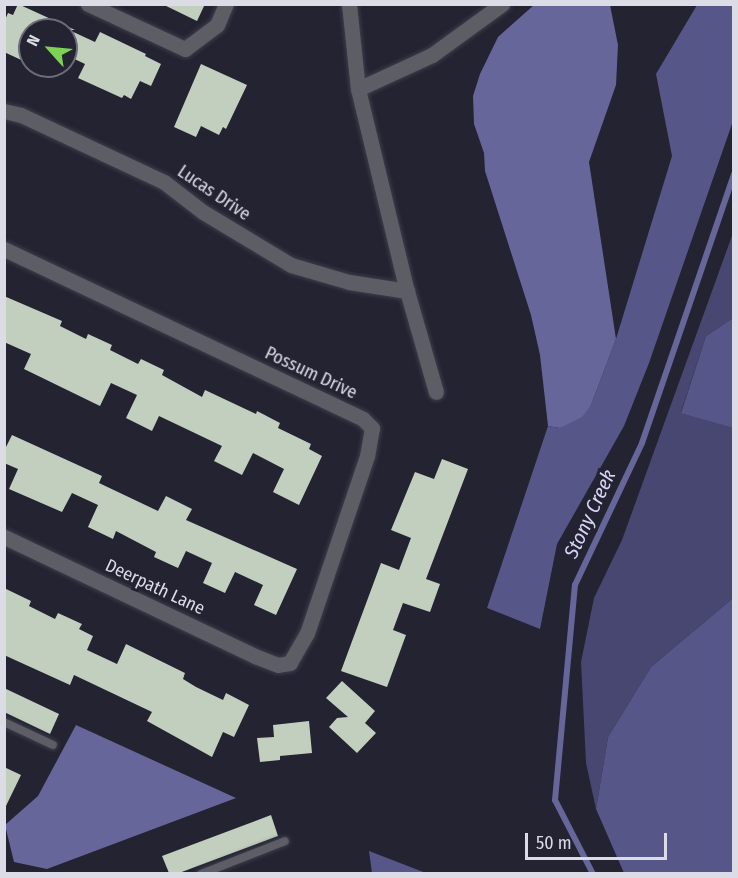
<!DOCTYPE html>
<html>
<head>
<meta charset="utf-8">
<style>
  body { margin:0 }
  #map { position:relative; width:738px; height:878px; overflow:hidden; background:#232332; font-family:"Fira Sans Condensed",sans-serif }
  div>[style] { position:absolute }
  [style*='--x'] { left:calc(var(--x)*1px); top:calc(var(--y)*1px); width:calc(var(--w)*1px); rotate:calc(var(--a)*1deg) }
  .green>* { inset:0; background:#484772 }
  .forest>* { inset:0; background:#565689 }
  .water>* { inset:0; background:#66669a }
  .stream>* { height:6px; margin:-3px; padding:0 3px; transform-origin:3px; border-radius:3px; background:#66669a }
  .building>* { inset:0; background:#c3cfbe }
  .roads { filter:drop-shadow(0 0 2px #3d3d4b) drop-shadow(0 0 2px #3d3d4b) }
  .lane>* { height:8px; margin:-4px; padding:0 4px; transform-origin:4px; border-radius:4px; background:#5d5d65 }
  .street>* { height:15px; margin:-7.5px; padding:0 7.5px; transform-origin:7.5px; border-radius:7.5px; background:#5d5d65 }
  span { translate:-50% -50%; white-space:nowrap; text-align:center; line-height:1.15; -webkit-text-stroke:6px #232332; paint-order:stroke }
  .street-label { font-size:18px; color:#dbdce6 }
  .water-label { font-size:20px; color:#d5d6f7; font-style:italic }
  .frame { position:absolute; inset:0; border:6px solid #dbdce6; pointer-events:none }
  .north { position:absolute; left:18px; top:18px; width:60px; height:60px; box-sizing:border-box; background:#232332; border:2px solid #6d6d7a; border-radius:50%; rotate:297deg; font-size:16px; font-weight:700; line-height:24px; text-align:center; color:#dbdce6 }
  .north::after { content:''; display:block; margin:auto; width:21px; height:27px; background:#7dd154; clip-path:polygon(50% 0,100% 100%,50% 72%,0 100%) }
  .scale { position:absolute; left:525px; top:833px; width:142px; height:27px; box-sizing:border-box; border:3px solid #dbdce6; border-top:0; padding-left:8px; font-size:18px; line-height:21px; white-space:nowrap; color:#dbdce6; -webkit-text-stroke:4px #232332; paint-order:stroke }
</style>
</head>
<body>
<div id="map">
  <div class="green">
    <div style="clip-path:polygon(733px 233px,733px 318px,706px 336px,681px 412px,733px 428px,733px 598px,651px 667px,608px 737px,596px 809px,586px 763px,581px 662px,594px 598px,622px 540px)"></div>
  </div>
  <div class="forest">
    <div style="clip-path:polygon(697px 5px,733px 5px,733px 121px,649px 363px,624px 426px,557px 544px,540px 629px,487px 608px,548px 426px,560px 428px,591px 405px,616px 339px,672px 156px,656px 74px)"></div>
    <div style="clip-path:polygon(733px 318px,733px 428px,681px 413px,706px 336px)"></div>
    <div style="clip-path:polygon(733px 598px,733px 873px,624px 873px,596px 809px,608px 737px,651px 667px)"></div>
    <div style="clip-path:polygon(369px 851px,426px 873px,372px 873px)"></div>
  </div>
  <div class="water">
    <div style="clip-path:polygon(534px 5px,610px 5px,618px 45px,616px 85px,589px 162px,616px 339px,591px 405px,582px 417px,560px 428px,548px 426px,540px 355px,531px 315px,485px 171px,484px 153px,474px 124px,473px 96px,480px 74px,498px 37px)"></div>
    <div style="clip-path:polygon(76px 725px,236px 798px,47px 869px,14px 862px,5px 825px,38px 796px)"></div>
  </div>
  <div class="stream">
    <div style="--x:593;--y:874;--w:83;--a:-117.2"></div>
    <div style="--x:555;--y:800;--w:216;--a:-84.7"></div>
    <div style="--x:575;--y:585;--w:157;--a:-64.7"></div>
    <div style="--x:642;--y:443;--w:284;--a:-71.1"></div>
  </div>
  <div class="building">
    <div style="clip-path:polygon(18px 4px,75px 30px,69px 30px,95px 42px,100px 32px,146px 54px,145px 56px,161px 64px,151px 86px,140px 81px,131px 99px,124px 95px,122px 98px,78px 78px,85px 64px,66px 55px,66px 30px,30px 30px,30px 64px,4px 52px,4px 22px,8px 13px,13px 15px)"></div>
    <div style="clip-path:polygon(162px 4px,205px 4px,197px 21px)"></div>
    <div style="clip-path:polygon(201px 64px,247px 85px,226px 129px,223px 127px,219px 135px,201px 126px,196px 137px,174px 127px)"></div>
    <div style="clip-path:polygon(4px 296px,62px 321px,60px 326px,86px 339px,88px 334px,112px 345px,110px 350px,138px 364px,141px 359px,164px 370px,162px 375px,202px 397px,205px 390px,256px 414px,257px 411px,280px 423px,278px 428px,311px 444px,309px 449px,322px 456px,299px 505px,273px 492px,284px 469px,253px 453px,242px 475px,214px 461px,222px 446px,159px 416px,152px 431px,126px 418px,137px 395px,111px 383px,100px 406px,24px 369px,31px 354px,4px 342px)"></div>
    <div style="clip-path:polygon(12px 435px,102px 476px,99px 483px,158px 511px,166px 496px,192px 509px,186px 520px,297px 569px,276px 615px,254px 605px,263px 585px,235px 572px,225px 593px,203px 583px,212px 563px,186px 551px,178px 568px,154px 557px,156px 552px,116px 531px,113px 539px,88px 527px,98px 505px,72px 493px,62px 512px,9px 489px,18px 469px,4px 463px,4px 451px)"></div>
    <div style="clip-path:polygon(442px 459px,468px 469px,426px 579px,440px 584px,430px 612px,403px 603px,393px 630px,406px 635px,387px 687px,341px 671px,381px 563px,399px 570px,411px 538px,391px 530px,415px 472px,434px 479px)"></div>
    <div style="clip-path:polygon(4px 588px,31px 601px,29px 606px,55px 619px,58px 613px,82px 624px,79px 629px,93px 636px,87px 650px,117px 664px,126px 644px,185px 673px,183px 679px,196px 687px,223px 700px,226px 693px,249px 705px,234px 737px,223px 732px,212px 757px,147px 721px,152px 712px,74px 675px,70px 685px,4px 655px)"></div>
    <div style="clip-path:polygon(342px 681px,375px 711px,365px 723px,376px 733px,357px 753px,329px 727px,337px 718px,348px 717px,326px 698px)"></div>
    <div style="clip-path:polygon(4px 688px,59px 714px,50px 734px,4px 712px)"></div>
    <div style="clip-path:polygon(309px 721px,312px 753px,280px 756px,280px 760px,260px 762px,257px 738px,274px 737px,273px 725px)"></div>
    <div style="clip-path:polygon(4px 767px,21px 775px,4px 810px)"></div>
    <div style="clip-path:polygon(271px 815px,278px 836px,179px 873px,169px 873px,162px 856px)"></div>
  </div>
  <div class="roads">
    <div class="lane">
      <div style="--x:4;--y:722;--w:54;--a:25.1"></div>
      <div style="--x:201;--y:874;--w:90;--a:-21.4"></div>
    </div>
    <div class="street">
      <div style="--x:88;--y:4;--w:107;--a:24.9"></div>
      <div style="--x:185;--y:49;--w:40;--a:-37"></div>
      <div style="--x:217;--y:25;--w:23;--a:-67"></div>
      <div style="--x:349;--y:4;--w:85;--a:84"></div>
      <div style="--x:358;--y:89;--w:208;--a:76.4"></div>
      <div style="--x:407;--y:291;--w:105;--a:74"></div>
      <div style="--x:358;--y:89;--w:81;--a:-24.7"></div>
      <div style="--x:432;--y:55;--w:87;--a:-36.1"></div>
      <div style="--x:4;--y:111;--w:17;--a:13"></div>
      <div style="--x:21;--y:115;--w:158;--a:25.1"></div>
      <div style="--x:164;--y:182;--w:49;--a:37.6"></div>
      <div style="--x:203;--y:212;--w:103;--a:31.1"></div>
      <div style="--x:291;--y:265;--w:60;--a:16.3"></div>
      <div style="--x:349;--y:282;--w:59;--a:8.8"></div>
      <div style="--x:4;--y:249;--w:397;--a:25.3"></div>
      <div style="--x:363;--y:419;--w:13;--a:45"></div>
      <div style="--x:372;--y:428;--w:28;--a:100"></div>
      <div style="--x:367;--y:456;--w:187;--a:108.7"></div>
      <div style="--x:307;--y:633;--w:34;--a:120"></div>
      <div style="--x:290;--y:663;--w:12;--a:171"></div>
      <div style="--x:278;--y:665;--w:25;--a:-159"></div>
      <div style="--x:255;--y:656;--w:278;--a:-154.6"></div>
    </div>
  </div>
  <div class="street-label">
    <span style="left:214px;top:193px;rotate:34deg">Lucas Drive</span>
    <span style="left:311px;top:373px;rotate:25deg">Possum Drive</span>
    <span style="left:155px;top:587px;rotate:25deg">Deerpath Lane</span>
  </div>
  <div class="water-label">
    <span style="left:590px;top:514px;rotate:-65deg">Stony Creek</span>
  </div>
  <div class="frame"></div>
  <div class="north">N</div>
  <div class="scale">50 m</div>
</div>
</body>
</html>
